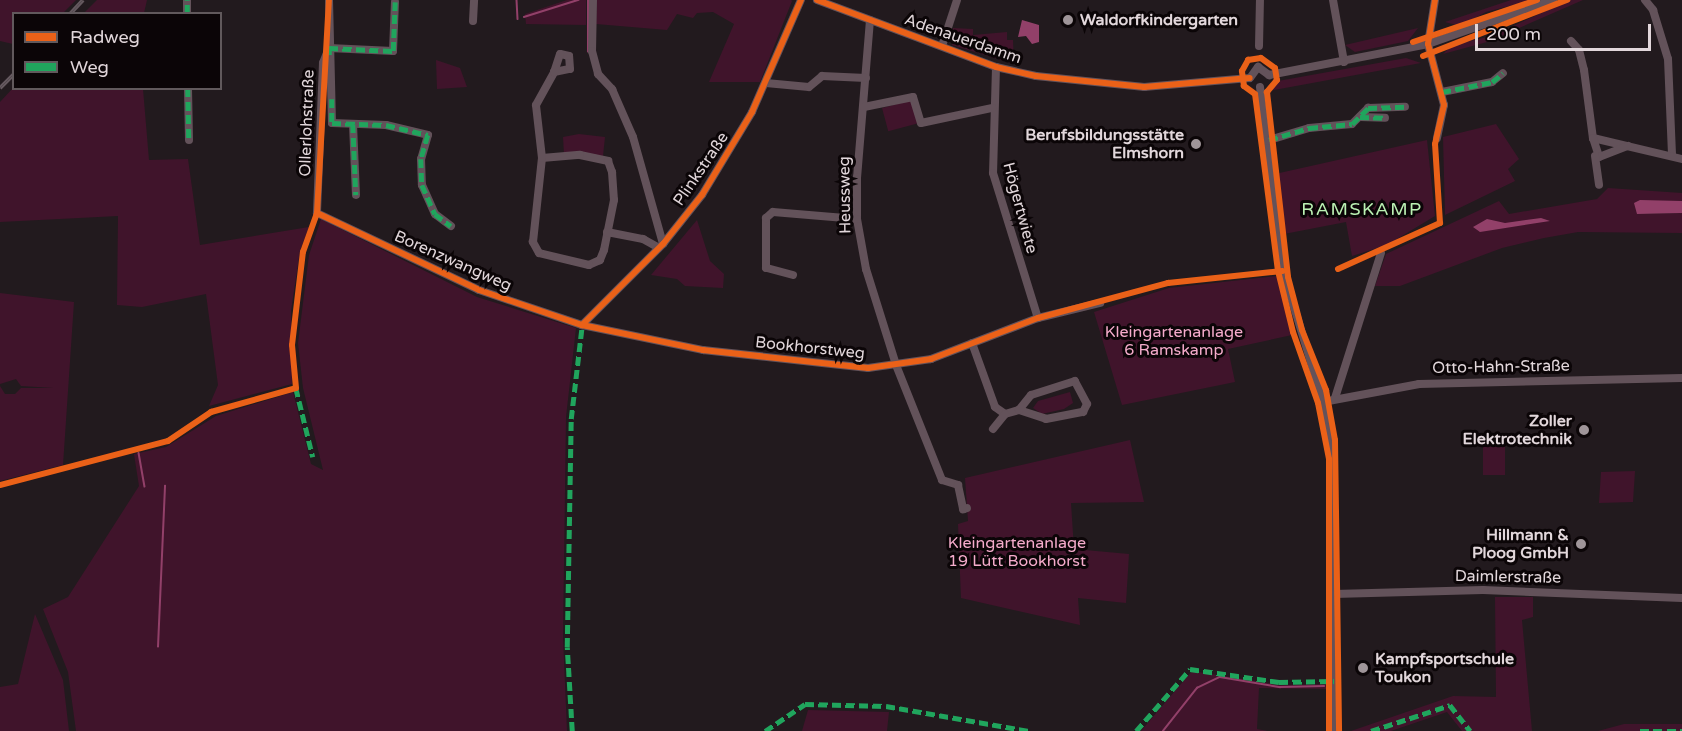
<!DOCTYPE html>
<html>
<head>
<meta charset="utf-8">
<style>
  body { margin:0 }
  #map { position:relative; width:1682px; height:731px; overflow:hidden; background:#221a1e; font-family:"Varela Round",sans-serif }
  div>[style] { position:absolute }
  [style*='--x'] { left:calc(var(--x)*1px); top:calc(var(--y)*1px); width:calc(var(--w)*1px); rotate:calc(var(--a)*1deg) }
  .green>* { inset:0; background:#40142b; transform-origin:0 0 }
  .water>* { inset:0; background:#924069 }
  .stream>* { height:1.5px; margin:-0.75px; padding:0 0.75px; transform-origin:0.75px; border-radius:0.75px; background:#924069 }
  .minor>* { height:8px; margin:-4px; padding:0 4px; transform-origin:4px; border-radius:4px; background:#63525a }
  .rail>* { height:4px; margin-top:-2px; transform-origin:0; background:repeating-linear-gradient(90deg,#0b0507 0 4.5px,#65595f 0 9px); box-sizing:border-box; border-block:2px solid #65595f }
  .quiet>* { height:4.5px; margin-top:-2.25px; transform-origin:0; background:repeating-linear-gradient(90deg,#20a55d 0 9px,transparent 0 13.5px) }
  .cycleway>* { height:6px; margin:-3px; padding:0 3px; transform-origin:3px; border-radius:3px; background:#ea6118 }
  .dots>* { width:16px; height:16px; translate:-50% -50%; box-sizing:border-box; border:3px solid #0b0507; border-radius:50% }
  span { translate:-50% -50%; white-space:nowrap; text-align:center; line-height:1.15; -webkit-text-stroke:6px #0b0507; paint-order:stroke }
  .poi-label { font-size:16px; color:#e2d7db; font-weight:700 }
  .left { translate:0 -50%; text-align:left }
  .right { translate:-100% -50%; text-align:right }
  .street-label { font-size:16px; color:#e2d7db }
  .park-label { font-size:16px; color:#f5abcb }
  .neighbourhood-label { font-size:18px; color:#bbf1b3; letter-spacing:1.5px }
  .legend { position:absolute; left:12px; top:12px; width:210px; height:78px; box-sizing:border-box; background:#0b0507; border:2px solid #61595c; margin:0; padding:8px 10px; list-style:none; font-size:18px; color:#e2d7db }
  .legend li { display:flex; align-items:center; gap:12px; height:30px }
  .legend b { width:30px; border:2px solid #61595c }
  .scale { position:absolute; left:1475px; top:24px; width:176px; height:27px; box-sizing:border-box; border:3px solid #e2d7db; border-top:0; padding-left:8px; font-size:18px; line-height:21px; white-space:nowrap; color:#e2d7db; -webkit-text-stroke:4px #0b0507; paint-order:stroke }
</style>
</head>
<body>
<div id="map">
  <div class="green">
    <div style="clip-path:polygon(0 0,76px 0,63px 13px,14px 14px,13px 44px,0 41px)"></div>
    <div style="clip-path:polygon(97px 0,147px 0,144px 13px,84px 13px)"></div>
    <div style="clip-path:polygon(567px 0,586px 0,586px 25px,526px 24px,525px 14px)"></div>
    <div style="clip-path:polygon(597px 0,791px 0,792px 1px,760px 82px,709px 82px,734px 24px,713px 12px,697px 13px,693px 18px,677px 14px,667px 30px,596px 24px)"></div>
    <div style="clip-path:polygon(1511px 0,1533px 0,1486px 12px,1460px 26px,1445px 22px)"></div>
    <div style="clip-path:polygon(1569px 0,1583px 0,1487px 42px,1443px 54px,1452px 45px,1492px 36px)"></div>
    <div style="clip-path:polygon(953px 28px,973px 29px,973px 35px,1007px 32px,1007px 40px,1013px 40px,1014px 64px,952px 45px)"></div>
    <div style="clip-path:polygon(1418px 28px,1408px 41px,1355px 52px,1345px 45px)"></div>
    <div style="clip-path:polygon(1406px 58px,1421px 63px,1269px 91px,1278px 81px)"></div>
    <div style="clip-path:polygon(436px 60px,460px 68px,467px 87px,437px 89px)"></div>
    <div style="clip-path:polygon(13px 88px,143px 89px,149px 160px,188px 159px,200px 245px,309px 227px,300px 251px,291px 311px,292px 384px,209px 406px,218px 385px,206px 294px,142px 307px,117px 305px,118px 216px,0 222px,0 102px)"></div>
    <div style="left:912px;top:100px;width:24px;height:31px;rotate:75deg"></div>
    <div style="clip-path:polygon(1496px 124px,1519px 159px,1508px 169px,1515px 181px,1445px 215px,1443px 137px)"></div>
    <div style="clip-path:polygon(579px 134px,605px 137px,603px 156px,564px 154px,563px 137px)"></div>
    <div style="clip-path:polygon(1427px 140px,1435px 216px,1387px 245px,1352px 256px,1346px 222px,1284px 234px,1275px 174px)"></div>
    <div style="clip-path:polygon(1608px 188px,1682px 193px,1682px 201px,1637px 214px,1682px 213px,1682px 233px,1578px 232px,1544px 238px,1502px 248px,1400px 286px,1375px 286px,1386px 254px,1499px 201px,1509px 214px,1597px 199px)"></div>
    <div style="clip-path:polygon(321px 219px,477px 297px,576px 328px,566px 417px,563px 637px,567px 731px,76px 731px,68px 672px,43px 609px,68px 597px,139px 486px,134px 454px,166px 447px,216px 416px,293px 392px,311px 464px,323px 470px,303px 388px,298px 343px,309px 255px)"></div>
    <div style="clip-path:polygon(697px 220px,710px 261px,724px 274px,723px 288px,685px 286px,677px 279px,651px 275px)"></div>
    <div style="clip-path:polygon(1277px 276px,1292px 335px,1228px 349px,1235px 382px,1122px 405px,1094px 312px,1169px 288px)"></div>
    <div style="clip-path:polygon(0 293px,74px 302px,63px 465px,0 481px,0 386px,5px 394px,15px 394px,21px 388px,54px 388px,21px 386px,16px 379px,0 384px)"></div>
    <div style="clip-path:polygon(1070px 392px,1073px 403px,1064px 409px,1042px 414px,1033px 408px,1038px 401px)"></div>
    <div style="left:1505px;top:436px;width:39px;height:22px;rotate:90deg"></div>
    <div style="clip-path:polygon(1130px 440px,1144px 502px,1071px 503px,1074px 549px,1129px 554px,1126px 603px,1078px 598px,1080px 625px,961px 598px,958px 524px,968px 521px,965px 478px)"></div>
    <div style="clip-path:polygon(1635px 471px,1633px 502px,1599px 503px,1601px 472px)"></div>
    <div style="clip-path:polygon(1495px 597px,1533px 597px,1533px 617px,1522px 620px,1532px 731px,1462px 731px,1447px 712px,1391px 731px,1351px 731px,1453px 696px,1496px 697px)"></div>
    <div style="clip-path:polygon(35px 614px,63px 680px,69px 731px,0 731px,0 687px,18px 684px)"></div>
    <div style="clip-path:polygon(1192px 671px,1281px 685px,1326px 684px,1327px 689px,1259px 688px,1257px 729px,1268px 731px,1141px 731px)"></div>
    <div style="clip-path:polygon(808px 710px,889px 712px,887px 731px,802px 731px)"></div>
    <div style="clip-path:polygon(1624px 724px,1682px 724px,1682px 731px,1598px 731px)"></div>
  </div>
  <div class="water">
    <div style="clip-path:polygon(1022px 20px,1039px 25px,1039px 42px,1032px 44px,1026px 36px,1018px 37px)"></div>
    <div style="clip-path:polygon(1640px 200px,1682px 201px,1682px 213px,1637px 214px,1634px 203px)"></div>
    <div style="clip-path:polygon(1541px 218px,1550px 221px,1480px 232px,1473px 227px,1487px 219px,1505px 223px)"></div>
  </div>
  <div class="stream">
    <div style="--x:517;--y:0;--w:19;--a:87"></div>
    <div style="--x:524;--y:17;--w:57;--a:-17.5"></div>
    <div style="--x:588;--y:52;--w:52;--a:-90"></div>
    <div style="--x:139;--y:453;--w:34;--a:80"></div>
    <div style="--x:158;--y:647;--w:161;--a:-87.5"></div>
    <div style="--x:1163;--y:731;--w:55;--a:-51.7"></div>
    <div style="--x:1197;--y:688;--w:25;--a:-26"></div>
    <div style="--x:1220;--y:677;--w:61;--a:9.5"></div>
    <div style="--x:1280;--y:687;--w:44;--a:-1.3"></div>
  </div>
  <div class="minor">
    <div style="--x:329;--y:0;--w:123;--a:88.6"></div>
    <div style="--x:332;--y:123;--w:54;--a:2.1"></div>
    <div style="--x:386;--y:125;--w:43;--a:13.4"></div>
    <div style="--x:428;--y:135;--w:25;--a:106"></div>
    <div style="--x:421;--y:159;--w:26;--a:88"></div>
    <div style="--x:422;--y:185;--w:32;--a:66"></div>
    <div style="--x:435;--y:214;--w:20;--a:37"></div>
    <div style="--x:593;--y:0;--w:51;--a:91.1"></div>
    <div style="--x:592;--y:51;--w:24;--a:75"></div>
    <div style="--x:598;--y:74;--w:21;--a:47"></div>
    <div style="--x:612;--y:89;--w:52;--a:66.4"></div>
    <div style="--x:633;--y:137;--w:111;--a:74.3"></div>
    <div style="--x:817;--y:0;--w:191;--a:20.5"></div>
    <div style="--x:996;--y:67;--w:41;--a:12.7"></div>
    <div style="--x:1036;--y:76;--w:109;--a:5.8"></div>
    <div style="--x:1144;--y:87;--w:106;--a:-4.9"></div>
    <div style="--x:1333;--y:0;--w:63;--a:79.9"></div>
    <div style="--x:1435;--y:0;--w:45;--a:99"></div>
    <div style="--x:1428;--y:44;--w:63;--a:75.3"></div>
    <div style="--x:1444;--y:105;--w:34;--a:102"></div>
    <div style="--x:1645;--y:0;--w:13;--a:51"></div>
    <div style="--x:1653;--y:10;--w:51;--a:73"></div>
    <div style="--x:1668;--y:59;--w:96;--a:87.6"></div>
    <div style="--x:187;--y:14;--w:14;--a:-90"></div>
    <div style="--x:870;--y:20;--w:158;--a:94.7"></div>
    <div style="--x:857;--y:177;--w:42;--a:90"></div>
    <div style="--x:857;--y:219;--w:51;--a:79.8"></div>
    <div style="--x:866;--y:269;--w:101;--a:72.6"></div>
    <div style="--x:896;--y:365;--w:124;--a:68.2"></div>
    <div style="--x:942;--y:480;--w:17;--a:17"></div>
    <div style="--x:958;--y:485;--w:25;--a:78"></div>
    <div style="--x:963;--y:509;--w:4;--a:-14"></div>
    <div style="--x:473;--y:21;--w:21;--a:-87"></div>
    <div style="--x:1571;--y:41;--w:12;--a:48"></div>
    <div style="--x:1579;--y:50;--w:21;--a:76"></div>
    <div style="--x:1584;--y:70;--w:69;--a:82.5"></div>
    <div style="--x:1593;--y:138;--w:91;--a:13.3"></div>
    <div style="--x:942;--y:46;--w:48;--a:-71.9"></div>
    <div style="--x:1259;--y:46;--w:46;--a:-88.8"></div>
    <div style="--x:329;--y:48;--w:16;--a:112"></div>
    <div style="--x:323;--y:63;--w:150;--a:92.3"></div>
    <div style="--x:317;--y:213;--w:179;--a:25.4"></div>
    <div style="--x:479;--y:290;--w:109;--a:18.8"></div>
    <div style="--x:582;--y:325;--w:124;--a:11.7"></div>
    <div style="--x:703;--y:350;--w:166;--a:6.2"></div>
    <div style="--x:868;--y:368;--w:64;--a:-8.1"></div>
    <div style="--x:931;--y:359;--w:115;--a:-21"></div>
    <div style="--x:1038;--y:318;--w:64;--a:-13.6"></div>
    <div style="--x:329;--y:48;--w:64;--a:2.7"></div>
    <div style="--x:393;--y:51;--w:49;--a:-87.7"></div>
    <div style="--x:996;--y:67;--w:106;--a:91.6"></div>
    <div style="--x:993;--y:173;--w:152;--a:72.8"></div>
    <div style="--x:1269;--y:75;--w:162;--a:-11"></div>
    <div style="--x:1428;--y:44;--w:133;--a:-19.4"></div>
    <div style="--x:1250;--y:78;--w:14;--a:-54"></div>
    <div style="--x:1258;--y:67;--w:14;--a:36"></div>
    <div style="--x:766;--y:83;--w:43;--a:5.3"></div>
    <div style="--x:809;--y:87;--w:17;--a:-40"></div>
    <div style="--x:822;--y:76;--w:44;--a:2.6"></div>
    <div style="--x:1260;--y:87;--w:175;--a:83.4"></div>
    <div style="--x:1280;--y:261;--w:147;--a:73"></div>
    <div style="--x:1323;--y:402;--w:57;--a:79.9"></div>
    <div style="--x:1333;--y:458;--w:273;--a:89.6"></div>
    <div style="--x:188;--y:88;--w:52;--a:88.9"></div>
    <div style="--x:1442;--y:92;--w:51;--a:-11.3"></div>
    <div style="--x:1492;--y:82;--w:14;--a:-39"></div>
    <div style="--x:864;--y:107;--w:50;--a:-11.5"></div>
    <div style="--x:913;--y:97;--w:27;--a:73"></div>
    <div style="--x:921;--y:123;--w:73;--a:-11.9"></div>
    <div style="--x:1360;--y:117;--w:25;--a:2"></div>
    <div style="--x:353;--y:124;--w:71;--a:87.6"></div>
    <div style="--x:1593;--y:138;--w:20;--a:72"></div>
    <div style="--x:1599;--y:157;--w:31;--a:-21"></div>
    <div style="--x:1266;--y:141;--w:45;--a:-16.8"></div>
    <div style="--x:1309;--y:128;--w:43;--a:-5.3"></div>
    <div style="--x:1352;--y:124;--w:23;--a:-45"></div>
    <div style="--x:1368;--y:108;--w:37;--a:-2"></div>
    <div style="--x:580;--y:155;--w:29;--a:12"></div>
    <div style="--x:608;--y:161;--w:12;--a:70"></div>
    <div style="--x:612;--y:172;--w:28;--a:86"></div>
    <div style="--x:614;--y:200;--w:51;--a:101.3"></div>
    <div style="--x:604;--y:250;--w:11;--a:112"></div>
    <div style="--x:600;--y:260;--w:12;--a:156"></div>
    <div style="--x:589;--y:265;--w:51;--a:-166.5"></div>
    <div style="--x:539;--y:253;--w:13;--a:-119"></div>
    <div style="--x:533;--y:242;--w:84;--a:-83.9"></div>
    <div style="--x:542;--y:158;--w:38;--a:-5"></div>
    <div style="--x:1595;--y:156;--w:29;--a:82"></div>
    <div style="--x:542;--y:158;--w:53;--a:-96.5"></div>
    <div style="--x:536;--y:105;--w:38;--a:-61"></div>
    <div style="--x:554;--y:72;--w:16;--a:-11"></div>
    <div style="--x:570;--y:69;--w:13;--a:-94"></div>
    <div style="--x:569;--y:56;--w:9;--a:-167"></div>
    <div style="--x:560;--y:54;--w:19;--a:108"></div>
    <div style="--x:607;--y:232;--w:37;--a:11"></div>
    <div style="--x:643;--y:239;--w:18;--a:29"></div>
    <div style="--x:793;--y:275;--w:28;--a:-165"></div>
    <div style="--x:766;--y:268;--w:50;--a:-90"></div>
    <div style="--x:766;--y:218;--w:9;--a:-41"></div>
    <div style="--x:773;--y:212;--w:84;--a:4.8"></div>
    <div style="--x:582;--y:325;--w:115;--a:-45"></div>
    <div style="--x:663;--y:244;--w:63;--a:-51.5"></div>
    <div style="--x:702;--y:195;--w:97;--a:-58.9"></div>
    <div style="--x:752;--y:112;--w:122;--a:-66.4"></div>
    <div style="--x:972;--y:343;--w:68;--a:70.2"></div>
    <div style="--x:995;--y:407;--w:12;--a:35"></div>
    <div style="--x:1005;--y:414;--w:15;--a:-16"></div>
    <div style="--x:1019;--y:410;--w:28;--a:18"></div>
    <div style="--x:1046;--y:419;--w:38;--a:-11"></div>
    <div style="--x:1083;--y:412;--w:9;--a:-63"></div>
    <div style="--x:1087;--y:404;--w:26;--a:-118"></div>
    <div style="--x:1075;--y:381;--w:46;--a:162.3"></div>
    <div style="--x:1031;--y:395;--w:19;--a:129"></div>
    <div style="--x:1335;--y:398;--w:152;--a:-72.4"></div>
    <div style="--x:1323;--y:402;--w:98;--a:-10.6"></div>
    <div style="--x:1419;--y:384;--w:263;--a:-1.3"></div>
    <div style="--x:993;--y:429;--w:19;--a:-51"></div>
    <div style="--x:1334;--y:594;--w:149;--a:-1.5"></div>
    <div style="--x:1483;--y:590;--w:199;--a:2.3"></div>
  </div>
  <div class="rail">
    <div style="--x:70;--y:14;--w:19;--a:-47"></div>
    <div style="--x:0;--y:88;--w:20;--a:-45"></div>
  </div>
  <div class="quiet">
    <div style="--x:187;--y:14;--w:14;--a:-90"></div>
    <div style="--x:329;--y:55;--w:7;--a:-90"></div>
    <div style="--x:329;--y:48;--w:64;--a:2.7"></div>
    <div style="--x:393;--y:51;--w:49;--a:-87.7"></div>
    <div style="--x:188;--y:88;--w:52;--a:88.9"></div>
    <div style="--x:1442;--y:92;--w:51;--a:-11.3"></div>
    <div style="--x:1492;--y:82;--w:14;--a:-39"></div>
    <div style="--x:332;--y:99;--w:24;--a:90"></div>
    <div style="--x:332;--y:123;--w:54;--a:2.1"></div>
    <div style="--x:386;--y:125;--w:43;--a:13.4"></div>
    <div style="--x:428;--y:135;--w:25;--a:106"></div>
    <div style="--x:421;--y:159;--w:26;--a:88"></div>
    <div style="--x:422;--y:185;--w:32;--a:66"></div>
    <div style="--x:435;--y:214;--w:20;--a:37"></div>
    <div style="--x:1360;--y:117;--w:25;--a:2"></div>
    <div style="--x:353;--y:124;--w:71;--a:87.6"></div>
    <div style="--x:1269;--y:140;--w:42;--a:-16.7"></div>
    <div style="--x:1309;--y:128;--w:43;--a:-5.3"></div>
    <div style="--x:1352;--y:124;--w:23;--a:-45"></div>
    <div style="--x:1368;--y:108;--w:37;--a:-2"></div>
    <div style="--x:296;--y:388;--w:71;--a:76.2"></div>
    <div style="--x:572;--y:731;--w:84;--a:-93.4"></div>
    <div style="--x:567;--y:647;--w:228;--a:-89"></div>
    <div style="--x:571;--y:419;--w:95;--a:-83.3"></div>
    <div style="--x:765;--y:731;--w:48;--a:-34"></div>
    <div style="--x:805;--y:704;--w:81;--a:1.4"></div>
    <div style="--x:886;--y:706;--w:145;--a:9.9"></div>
    <div style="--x:1136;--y:731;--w:82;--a:-48.9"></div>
    <div style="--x:1190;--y:669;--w:90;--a:8.3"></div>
    <div style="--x:1279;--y:682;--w:55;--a:-1"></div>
    <div style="--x:1371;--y:731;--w:83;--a:-18.2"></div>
    <div style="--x:1450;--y:705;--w:33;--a:52"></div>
    <div style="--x:1640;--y:731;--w:42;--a:0"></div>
  </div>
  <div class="cycleway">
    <div style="--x:817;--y:0;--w:191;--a:20.5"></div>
    <div style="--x:996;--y:67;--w:41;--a:12.7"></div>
    <div style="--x:1036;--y:76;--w:109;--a:5.8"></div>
    <div style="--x:1144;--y:87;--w:106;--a:-4.9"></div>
    <div style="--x:1413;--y:42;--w:131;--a:-18.7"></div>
    <div style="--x:1423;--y:56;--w:155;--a:-21.3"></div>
    <div style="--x:317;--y:213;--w:179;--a:25.4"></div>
    <div style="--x:479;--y:290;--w:109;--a:18.8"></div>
    <div style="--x:582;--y:325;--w:124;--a:11.7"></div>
    <div style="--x:703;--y:350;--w:166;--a:6.2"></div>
    <div style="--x:868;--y:368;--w:64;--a:-8.1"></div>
    <div style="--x:931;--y:359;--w:115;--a:-21"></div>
    <div style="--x:1038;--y:318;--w:135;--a:-15.1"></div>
    <div style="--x:1168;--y:283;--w:115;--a:-6"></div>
    <div style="--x:1338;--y:269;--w:112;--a:-24.3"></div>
    <div style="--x:1440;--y:223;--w:79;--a:-93.6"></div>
    <div style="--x:1435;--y:144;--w:40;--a:-77"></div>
    <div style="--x:1444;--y:105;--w:63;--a:-104.7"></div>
    <div style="--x:1428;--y:44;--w:45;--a:-81"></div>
    <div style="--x:582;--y:325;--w:115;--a:-45"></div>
    <div style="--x:663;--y:244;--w:63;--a:-51.5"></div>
    <div style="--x:702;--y:195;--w:97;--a:-58.9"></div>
    <div style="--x:752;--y:112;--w:122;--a:-66.4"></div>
    <div style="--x:0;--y:485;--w:174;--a:-14.7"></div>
    <div style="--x:168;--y:441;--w:52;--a:-34"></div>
    <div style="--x:211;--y:412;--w:88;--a:-15.8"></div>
    <div style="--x:296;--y:388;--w:43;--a:-95.3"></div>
    <div style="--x:292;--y:345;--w:94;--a:-83.3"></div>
    <div style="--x:303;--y:252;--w:41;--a:-70.3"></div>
    <div style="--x:317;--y:213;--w:213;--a:-86.8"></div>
    <div style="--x:1329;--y:731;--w:272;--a:-90"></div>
    <div style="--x:1329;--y:459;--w:57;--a:-101.1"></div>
    <div style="--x:1318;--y:403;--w:75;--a:-109.4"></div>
    <div style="--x:1293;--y:332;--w:63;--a:-103.8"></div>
    <div style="--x:1278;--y:271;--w:178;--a:-97.4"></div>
    <div style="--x:1255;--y:94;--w:14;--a:-144"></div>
    <div style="--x:1244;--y:86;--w:15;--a:-98"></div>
    <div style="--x:1242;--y:71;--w:13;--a:-61"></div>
    <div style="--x:1248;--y:60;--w:13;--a:-9"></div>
    <div style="--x:1261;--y:58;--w:17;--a:36"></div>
    <div style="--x:1275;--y:68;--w:12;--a:81"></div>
    <div style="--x:1277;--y:80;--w:16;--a:130"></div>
    <div style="--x:1267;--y:92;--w:186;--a:83.5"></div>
    <div style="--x:1288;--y:277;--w:55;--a:75.2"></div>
    <div style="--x:1302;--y:330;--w:65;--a:68.2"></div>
    <div style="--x:1326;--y:390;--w:51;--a:79.8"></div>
    <div style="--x:1335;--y:440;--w:291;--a:89.2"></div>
  </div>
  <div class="dots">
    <div style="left:1068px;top:20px;background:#9f9599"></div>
    <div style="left:1196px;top:144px;background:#9f9599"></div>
    <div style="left:1584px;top:430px;background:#9f9599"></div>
    <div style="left:1581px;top:544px;background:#9f9599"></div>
    <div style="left:1363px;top:668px;background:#9f9599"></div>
  </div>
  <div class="poi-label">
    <span class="left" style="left:1080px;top:20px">Waldorfkindergarten</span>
    <span class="right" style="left:1184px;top:144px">Berufsbildungsstätte<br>Elmshorn</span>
    <span class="right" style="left:1572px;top:430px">Zoller<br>Elektrotechnik</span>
    <span class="right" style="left:1569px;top:544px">Hillmann &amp;<br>Ploog GmbH</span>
    <span class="left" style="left:1375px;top:668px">Kampfsportschule<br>Toukon</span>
  </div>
  <div class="street-label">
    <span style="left:963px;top:39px;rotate:19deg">Adenauerdamm</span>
    <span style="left:307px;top:123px;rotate:-88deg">Ollerlohstraße</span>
    <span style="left:701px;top:169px;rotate:-56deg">Plinkstraße</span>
    <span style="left:845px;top:195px;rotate:-91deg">Heussweg</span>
    <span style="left:1020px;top:208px;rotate:75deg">Högertwiete</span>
    <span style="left:453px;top:261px;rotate:24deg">Borenzwangweg</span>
    <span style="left:810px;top:348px;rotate:6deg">Bookhorstweg</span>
    <span style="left:1501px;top:367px;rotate:-1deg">Otto-Hahn-Straße</span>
    <span style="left:1508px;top:577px;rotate:1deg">Daimlerstraße</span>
  </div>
  <div class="park-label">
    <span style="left:1174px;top:341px">Kleingartenanlage<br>6 Ramskamp</span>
    <span style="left:1017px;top:552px">Kleingartenanlage<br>19 Lütt Bookhorst</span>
  </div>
  <div class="neighbourhood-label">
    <span style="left:1362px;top:209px">RAMSKAMP</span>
  </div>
  <ul class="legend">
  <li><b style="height:8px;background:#ea6118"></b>Radweg</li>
  <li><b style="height:8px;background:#20a55d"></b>Weg</li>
  </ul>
  <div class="scale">200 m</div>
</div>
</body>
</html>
